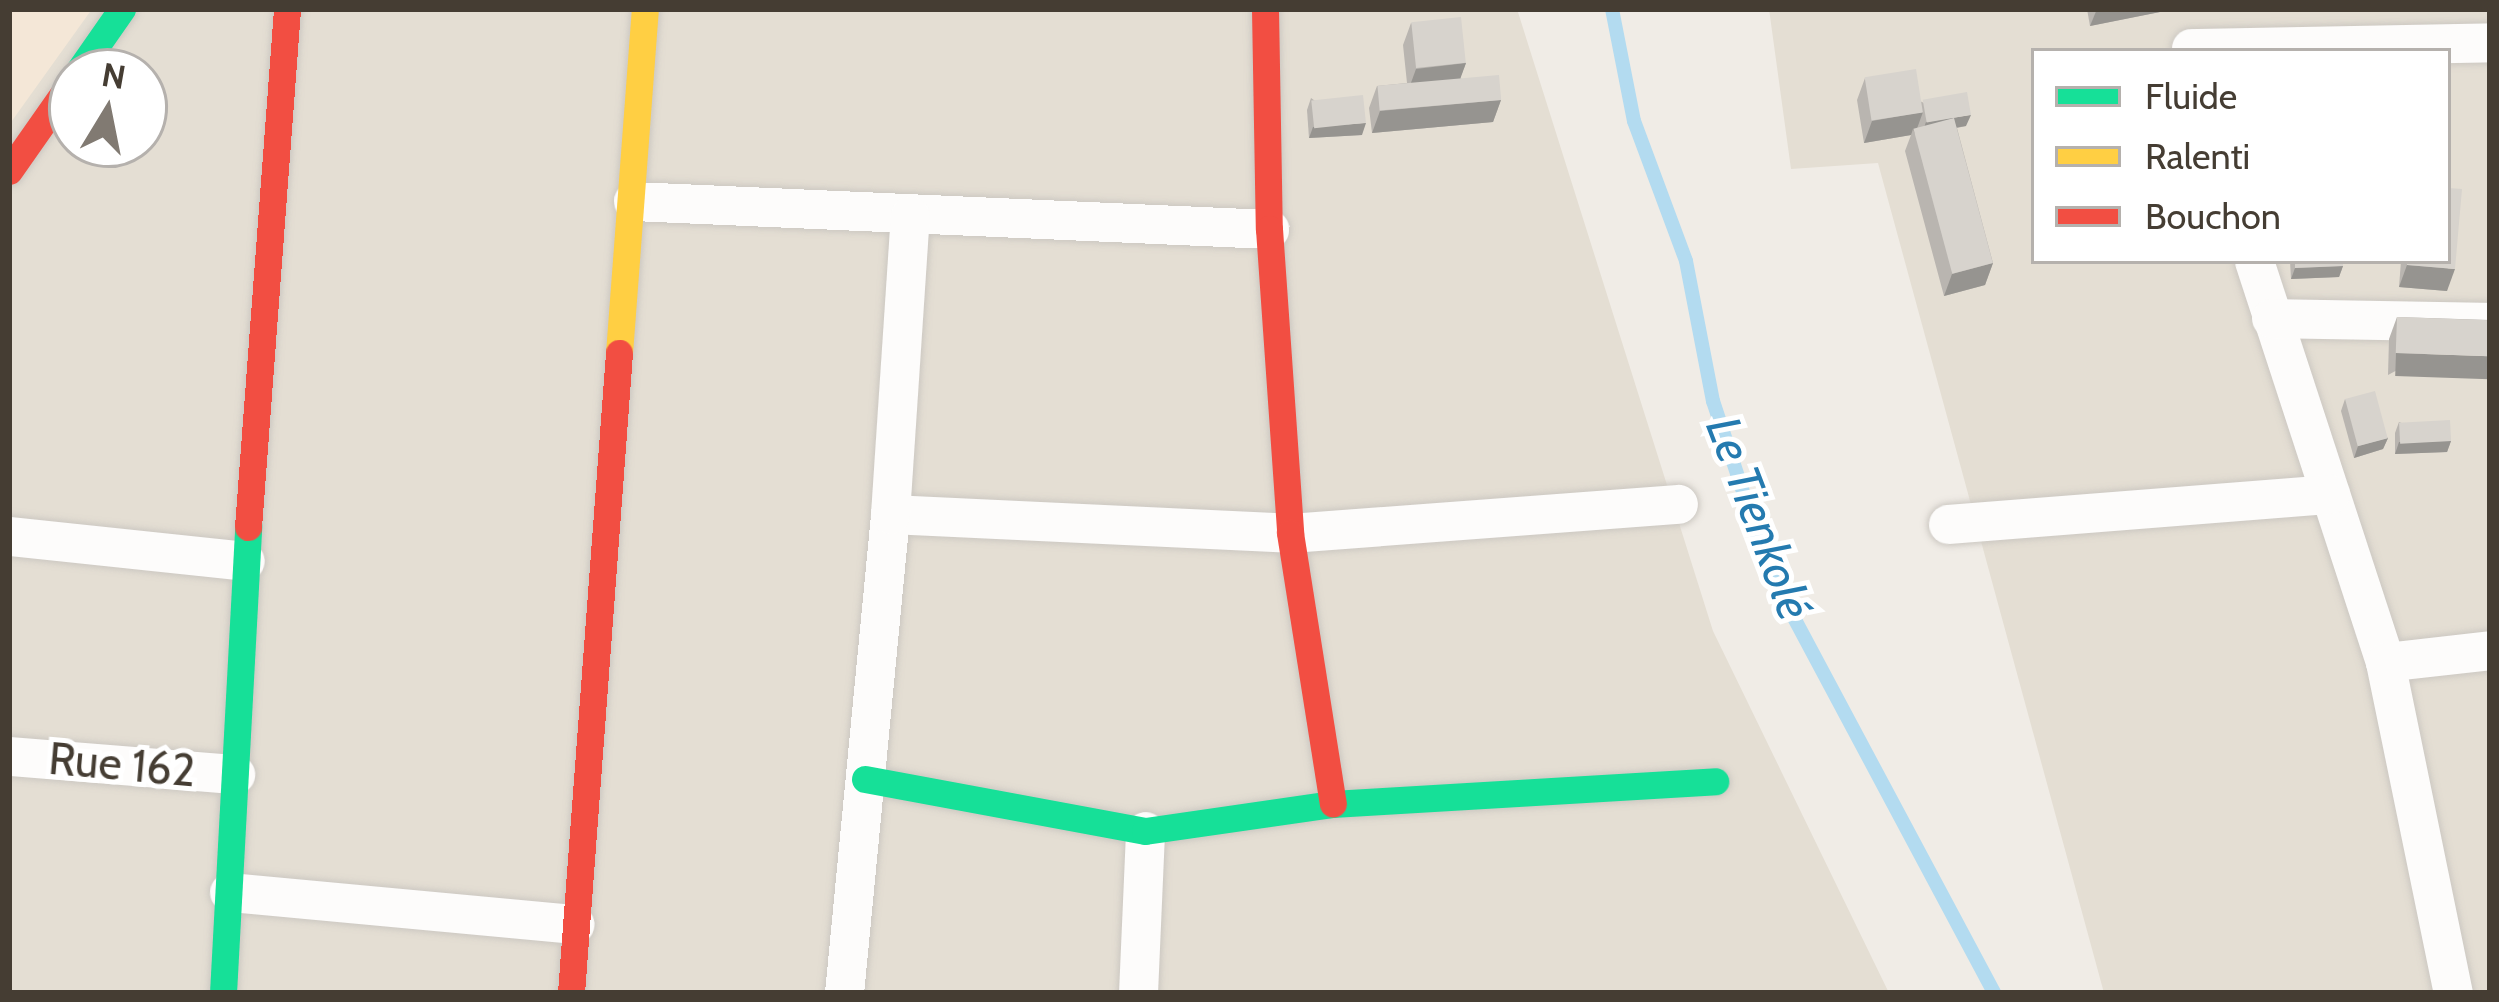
<!DOCTYPE html>
<html>
<head>
<meta charset="utf-8">
<style>
  body { margin:0 }
  #map { position:relative; width:2499px; height:1002px; overflow:hidden; background:#f0ece6; font-family:Cabin,sans-serif }
  div>[style] { position:absolute }
  [style*='--x'] { left:calc(var(--x)*1px); top:calc(var(--y)*1px); width:calc(var(--w)*1px); rotate:calc(var(--a)*1deg) }
  .residential>* { inset:0; background:#e4ded3 }
  .commercial>* { inset:0; background:#f4e7d7 }
  .stream>* { height:14px; margin:-7px; padding:0 7px; transform-origin:7px; border-radius:7px; background:#b3dbf0 }
  .roads { filter:drop-shadow(0 0 3px #ccc8c2) drop-shadow(0 0 3px #ccc8c2) }
  .street>* { height:39px; margin:-19.5px; padding:0 19.5px; transform-origin:19.5px; border-radius:19.5px; background:#fdfcfb }
  .fast>* { height:27px; margin:-13.5px; padding:0 13.5px; transform-origin:13.5px; border-radius:13.5px; background:#16e098 }
  .slow>* { height:27px; margin:-13.5px; padding:0 13.5px; transform-origin:13.5px; border-radius:13.5px; background:#ffcf43 }
  .jam>* { height:27px; margin:-13.5px; padding:0 13.5px; transform-origin:13.5px; border-radius:13.5px; background:#f24e42 }
  .wall>* { inset:0; background:#b9b5b0 }
  .shaded-wall>* { inset:0; background:#969490; transform-origin:0 0 }
  .building>* { inset:0; background:#d7d3cd; transform-origin:0 0 }
  span { translate:-50% -50%; white-space:nowrap; text-align:center; line-height:1.15; -webkit-text-stroke:10px #fff; paint-order:stroke }
  .street-label { font-size:45px; color:#453d33 }
  .water-label { font-size:48px; color:#247aaf; font-style:italic }
  .frame { position:absolute; inset:0; border:12px solid #453d33; pointer-events:none }
  .legend { position:absolute; left:2031px; top:48px; width:420px; height:216px; box-sizing:border-box; background:#fff; border:3px solid #b5b1ad; margin:0; padding:15px 21px; list-style:none; font-size:36px; color:#453d33 }
  .legend li { display:flex; align-items:center; gap:24px; height:60px }
  .legend b { width:60px; border:3px solid #b5b1ad }
  .north { position:absolute; left:48px; top:48px; width:120px; height:120px; box-sizing:border-box; background:#fff; border:3px solid #b5b1ad; border-radius:50%; rotate:10deg; font-size:33px; font-weight:700; line-height:48px; text-align:center; color:#453d33 }
  .north::after { content:''; display:block; margin:auto; width:42px; height:54px; background:#817a72; clip-path:polygon(50% 0,100% 100%,50% 72%,0 100%) }
</style>
</head>
<body>
<div id="map">
  <div class="residential">
    <div style="clip-path:polygon(evenodd,9px 9px,1517px 9px,1713px 631px,1889px 993px,9px 993px,9px 9px,72px 72px,144px 72px,144px 144px,72px 144px,72px 72px)"></div>
    <div style="clip-path:polygon(evenodd,1769px 9px,2490px 9px,2490px 993px,2104px 993px,1878px 163px,1791px 169px,1769px 9px,2034px 51px,2448px 51px,2448px 261px,2034px 261px,2034px 51px)"></div>
  </div>
  <div class="commercial">
    <div style="clip-path:polygon(9px 9px,92px 9px,9px 125px)"></div>
  </div>
  <div class="stream">
    <div style="--x:1612;--y:9;--w:114;--a:78.9"></div>
    <div style="--x:1634;--y:121;--w:149;--a:69.6"></div>
    <div style="--x:1686;--y:261;--w:143;--a:79.1"></div>
    <div style="--x:1713;--y:401;--w:181;--a:71.7"></div>
    <div style="--x:1770;--y:573;--w:476;--a:61.9"></div>
  </div>
  <div class="roads">
    <div class="street">
      <div style="--x:2191;--y:48;--w:299;--a:-1.1"></div>
      <div style="--x:633;--y:201;--w:637;--a:2.52"></div>
      <div style="--x:2254;--y:261;--w:422;--a:71.9"></div>
      <div style="--x:2385;--y:662;--w:338;--a:78.4"></div>
      <div style="--x:2271;--y:318;--w:219;--a:1"></div>
      <div style="--x:890;--y:514;--w:400;--a:2.7"></div>
      <div style="--x:1290;--y:533;--w:389;--a:-4.3"></div>
      <div style="--x:1948;--y:524;--w:383;--a:-4.5"></div>
      <div style="--x:9;--y:536;--w:237;--a:6"></div>
      <div style="--x:2385;--y:662;--w:106;--a:-6.5"></div>
      <div style="--x:9;--y:756;--w:227;--a:4.6"></div>
      <div style="--x:229;--y:892;--w:347;--a:5.3"></div>
      <div style="--x:844;--y:993;--w:481;--a:-84.5"></div>
      <div style="--x:890;--y:514;--w:299;--a:-86.2"></div>
      <div style="--x:1138;--y:993;--w:162;--a:-87.5"></div>
    </div>
    <div class="fast">
      <div style="--x:78;--y:72;--w:77;--a:-55.1"></div>
      <div style="--x:865;--y:779;--w:285;--a:10.5"></div>
      <div style="--x:1145;--y:831;--w:190;--a:-8.2"></div>
      <div style="--x:1333;--y:804;--w:383;--a:-3.4"></div>
      <div style="--x:223;--y:993;--w:467;--a:-86.9"></div>
    </div>
    <div class="slow">
      <div style="--x:619;--y:353;--w:345;--a:-85.7"></div>
    </div>
    <div class="jam">
      <div style="--x:1265;--y:9;--w:220;--a:89"></div>
      <div style="--x:1269;--y:229;--w:305;--a:86"></div>
      <div style="--x:1290;--y:533;--w:274;--a:81"></div>
      <div style="--x:9;--y:171;--w:110;--a:-55"></div>
      <div style="--x:248;--y:527;--w:519;--a:-85.69"></div>
      <div style="--x:571;--y:993;--w:642;--a:-85.71"></div>
    </div>
  </div>
  <div class="wall">
    <div style="clip-path:polygon(2087px 9px,2166px 9px,2165px 11px,2090px 26px)"></div>
    <div style="clip-path:polygon(1411px 23px,1466px 63px,1460px 78px,1501px 100px,1493px 122px,1372px 133px,1369px 108px,1377px 86px,1407px 83px,1403px 45px)"></div>
    <div style="clip-path:polygon(1865px 78px,1922px 102px,1966px 126px,1957px 128px,1993px 263px,1985px 285px,1944px 296px,1905px 151px,1911px 135px,1864px 143px,1857px 100px)"></div>
    <div style="clip-path:polygon(1311px 98px,1362px 135px,1309px 138px,1307px 110px)"></div>
    <div style="clip-path:polygon(2290px 261px,2343px 261px,2343px 266px,2339px 277px,2291px 279px)"></div>
    <div style="clip-path:polygon(2401px 261px,2448px 261px,2447px 291px,2399px 287px)"></div>
    <div style="clip-path:polygon(2397px 317px,2490px 320px,2388px 375px,2389px 339px)"></div>
    <div style="clip-path:polygon(2345px 399px,2388px 438px,2383px 449px,2354px 458px,2341px 411px)"></div>
    <div style="clip-path:polygon(2399px 422px,2451px 441px,2447px 452px,2395px 454px,2395px 433px)"></div>
  </div>
  <div class="shaded-wall">
    <div style="clip-path:polygon(2097px 9px,2166px 9px,2165px 11px,2090px 26px)"></div>
    <div style="clip-path:polygon(1466px 63px,1458px 85px,1408px 91px,1416px 69px)"></div>
    <div style="clip-path:polygon(1501px 100px,1493px 122px,1372px 133px,1380px 111px)"></div>
    <div style="clip-path:polygon(1923px 112px,1915px 134px,1913px 129px,1911px 135px,1864px 143px,1872px 121px)"></div>
    <div style="clip-path:polygon(1971px 115px,1966px 126px,1922px 133px,1926px 122px)"></div>
    <div style="clip-path:polygon(1366px 123px,1362px 135px,1309px 138px,1313px 127px)"></div>
    <div style="clip-path:polygon(1993px 263px,1985px 285px,1944px 296px,1952px 274px)"></div>
    <div style="clip-path:polygon(2407px 265px,2455px 269px,2447px 291px,2399px 287px)"></div>
    <div style="clip-path:polygon(2343px 266px,2339px 277px,2291px 279px,2295px 268px)"></div>
    <div style="left:2396px;top:353px;width:94px;height:23px;rotate:2deg"></div>
    <div style="clip-path:polygon(2388px 438px,2383px 449px,2354px 458px,2358px 446px)"></div>
    <div style="clip-path:polygon(2451px 441px,2447px 452px,2395px 454px,2399px 442px)"></div>
  </div>
  <div class="building">
    <div style="left:1461px;top:17px;width:46px;height:50px;rotate:84deg"></div>
    <div style="left:1916px;top:69px;width:44px;height:52px;rotate:81deg"></div>
    <div style="left:1499px;top:75px;width:25px;height:122px;rotate:85deg"></div>
    <div style="left:1967px;top:92px;width:23px;height:45px;rotate:80deg"></div>
    <div style="left:1363px;top:95px;width:28px;height:52px;rotate:84deg"></div>
    <div style="left:1954px;top:118px;width:150px;height:42px;rotate:75deg"></div>
    <div style="clip-path:polygon(2448px 188px,2462px 189px,2455px 269px,2407px 265px,2407px 261px,2448px 261px)"></div>
    <div style="clip-path:polygon(2295px 261px,2343px 261px,2343px 266px,2295px 268px)"></div>
    <div style="left:2397px;top:317px;width:93px;height:36px;rotate:2deg"></div>
    <div style="left:2375px;top:391px;width:49px;height:31px;rotate:75deg"></div>
    <div style="left:2450px;top:420px;width:21px;height:51px;rotate:87deg"></div>
  </div>
  <div class="street-label">
    <span style="left:122px;top:765px;rotate:5deg">Rue 162</span>
  </div>
  <div class="water-label">
    <span style="left:1759px;top:518px;rotate:69deg">Le Tienkolé</span>
  </div>
  <div class="frame"></div>
  <ul class="legend">
  <li><b style="height:15px;background:#16e098"></b>Fluide</li>
  <li><b style="height:15px;background:#ffcf43"></b>Ralenti</li>
  <li><b style="height:15px;background:#f24e42"></b>Bouchon</li>
  </ul>
  <div class="north">N</div>
</div>
</body>
</html>
